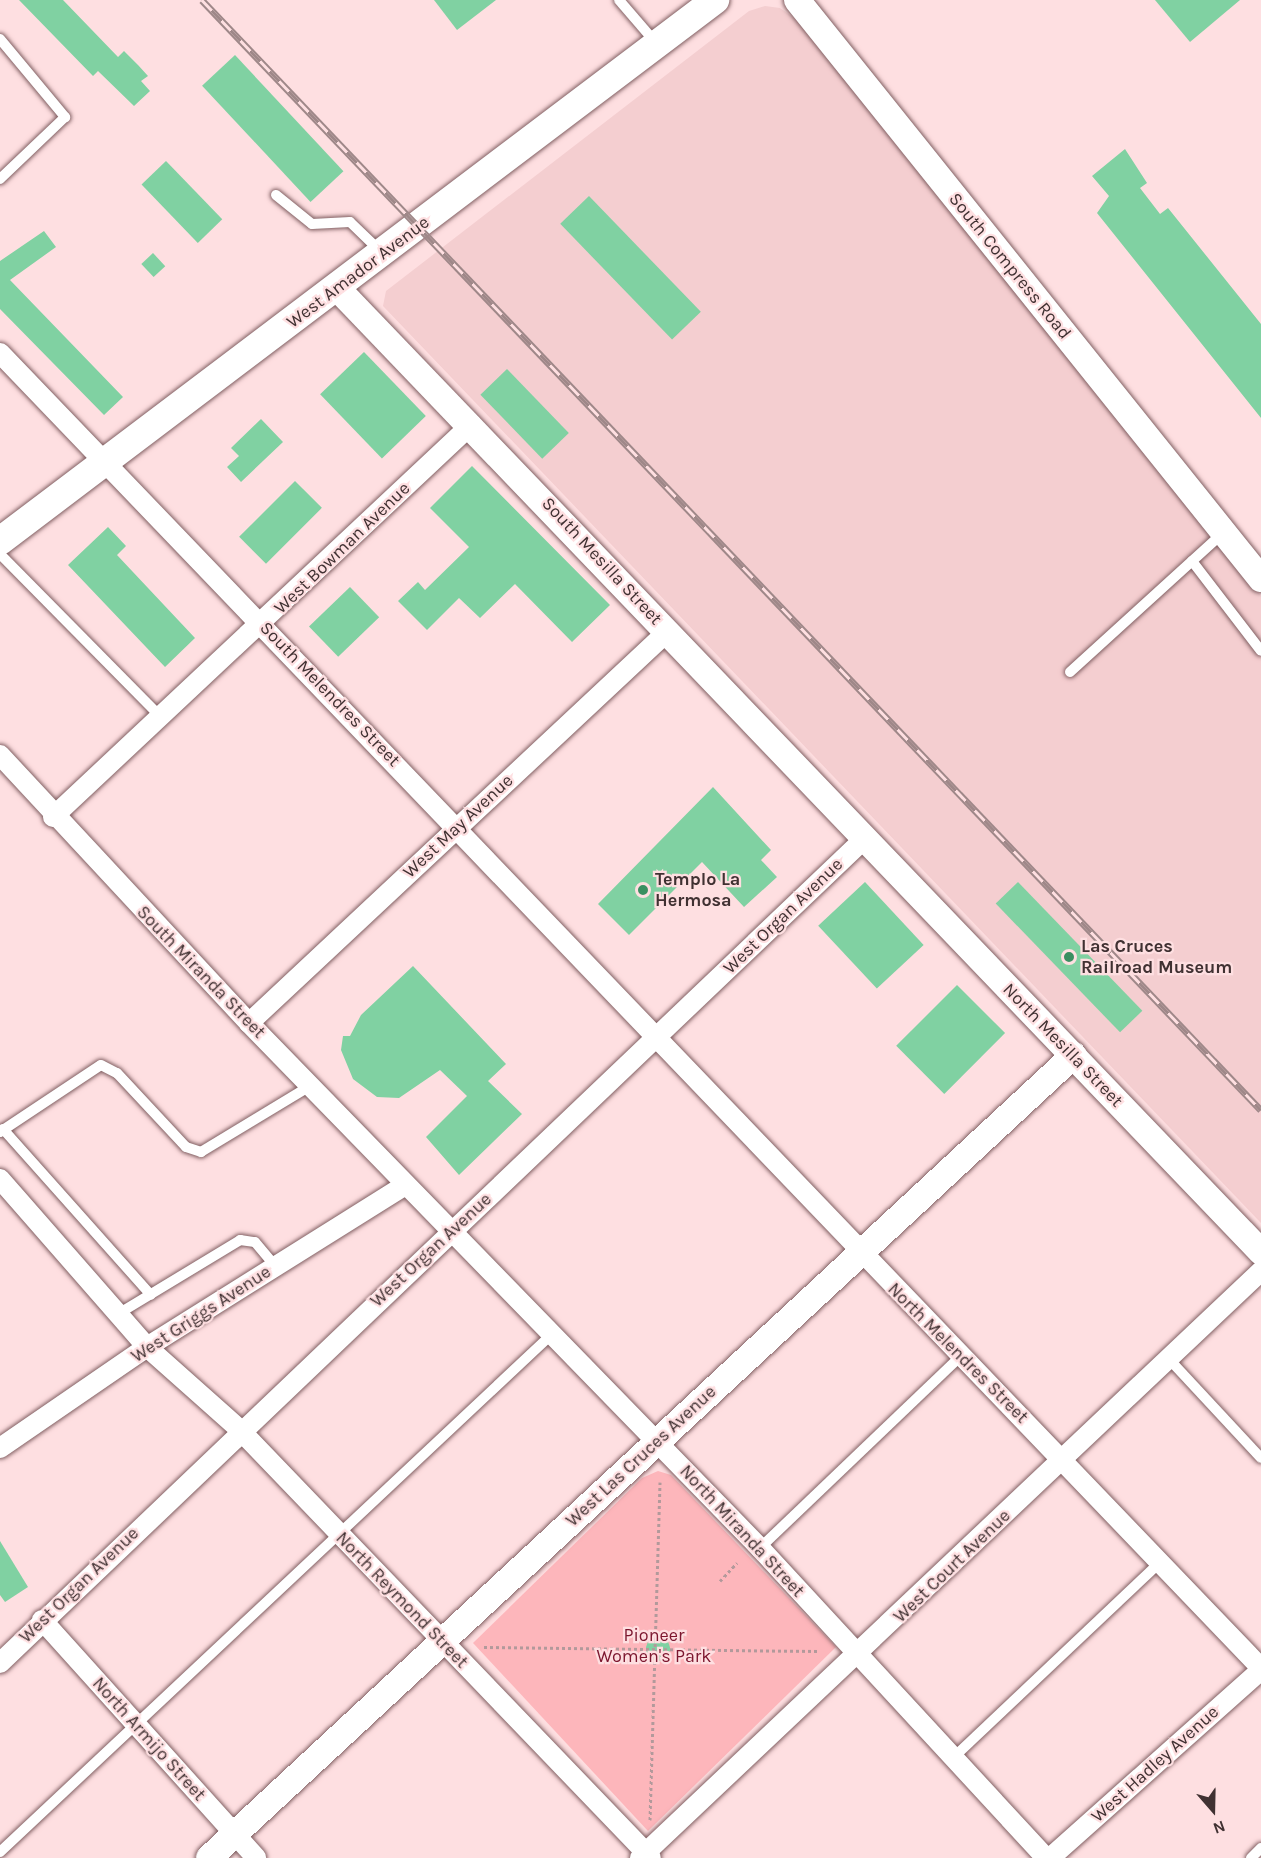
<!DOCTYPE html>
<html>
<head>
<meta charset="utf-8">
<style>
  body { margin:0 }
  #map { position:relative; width:1261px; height:1858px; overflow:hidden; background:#fedfe1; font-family:Karla,sans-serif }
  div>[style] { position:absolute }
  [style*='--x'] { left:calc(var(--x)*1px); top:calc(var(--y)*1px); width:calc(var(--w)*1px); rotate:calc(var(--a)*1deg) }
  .built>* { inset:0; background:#f4ced0 }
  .green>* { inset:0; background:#fdb6bb }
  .building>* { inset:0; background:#80d1a2; transform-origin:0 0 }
  .round { border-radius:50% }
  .path>* { height:3px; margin-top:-1.5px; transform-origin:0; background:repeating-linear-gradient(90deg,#b2999b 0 3px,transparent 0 6px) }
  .roads { filter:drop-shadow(0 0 2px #815f62) drop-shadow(0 0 2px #815f62) }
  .service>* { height:10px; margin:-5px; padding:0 5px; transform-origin:5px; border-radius:5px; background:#fff }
  .minor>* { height:20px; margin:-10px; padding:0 10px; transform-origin:10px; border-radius:10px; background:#fff }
  .tertiary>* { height:26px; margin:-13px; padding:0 13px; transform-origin:13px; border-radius:13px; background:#fff }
  .secondary>* { height:28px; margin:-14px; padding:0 14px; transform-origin:14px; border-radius:14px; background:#fff }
  .rail>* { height:7px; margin-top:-3.5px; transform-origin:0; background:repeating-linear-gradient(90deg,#fedfe1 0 14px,#9f8889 0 28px); box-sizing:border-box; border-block:2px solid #9f8889 }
  .dots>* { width:16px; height:16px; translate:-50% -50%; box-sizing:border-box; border:3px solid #fedfe1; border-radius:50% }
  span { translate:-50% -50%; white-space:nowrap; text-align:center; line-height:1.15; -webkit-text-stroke:4.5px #fedfe1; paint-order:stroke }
  .street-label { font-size:18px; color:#403132 }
  .poi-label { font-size:18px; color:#403132; font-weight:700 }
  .left { translate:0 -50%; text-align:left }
  .park-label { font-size:18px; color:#7c162e }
  .north { position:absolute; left:1183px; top:1780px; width:60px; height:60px; -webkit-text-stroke:4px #fedfe1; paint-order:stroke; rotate:160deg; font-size:16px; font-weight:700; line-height:24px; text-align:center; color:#403132 }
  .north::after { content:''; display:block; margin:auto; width:21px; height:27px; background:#403132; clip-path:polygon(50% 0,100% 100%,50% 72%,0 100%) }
</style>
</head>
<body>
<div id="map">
  <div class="built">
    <div style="clip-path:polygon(765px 6px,780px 8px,801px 23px,1261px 596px,1261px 1223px,383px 306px,386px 291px,749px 11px)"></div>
  </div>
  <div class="green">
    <div style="clip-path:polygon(658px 1471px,671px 1475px,836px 1647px,648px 1831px,473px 1643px,642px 1478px)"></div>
  </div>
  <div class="building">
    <div style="clip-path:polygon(19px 0,63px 0,118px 57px,124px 51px,138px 65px,148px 76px,141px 81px,150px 91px,134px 106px,98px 71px,93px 76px)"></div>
    <div style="clip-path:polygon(434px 0,496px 0,457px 30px)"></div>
    <div style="clip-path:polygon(1155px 0,1240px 0,1190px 42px)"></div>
    <div style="left:235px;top:55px;width:159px;height:45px;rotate:47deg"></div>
    <div style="clip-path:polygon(1125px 149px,1147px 183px,1140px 188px,1160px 214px,1168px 208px,1261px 324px,1261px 418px,1097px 213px,1109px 196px,1092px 176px)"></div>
    <div style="left:166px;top:161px;width:81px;height:34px;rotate:46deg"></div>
    <div style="left:589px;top:196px;width:161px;height:40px;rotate:46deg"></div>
    <div style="clip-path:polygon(44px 231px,56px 247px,10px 280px,123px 397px,104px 415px,0 309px,0 261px)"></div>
    <div style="left:153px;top:253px;width:18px;height:16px;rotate:47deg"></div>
    <div style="left:364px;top:352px;width:89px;height:61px;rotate:46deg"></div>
    <div style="left:507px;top:369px;width:89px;height:37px;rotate:46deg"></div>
    <div style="clip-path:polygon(261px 419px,283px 442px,241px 482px,227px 467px,239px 456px,231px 448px)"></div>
    <div style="clip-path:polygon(472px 466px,610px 605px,572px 642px,515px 584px,480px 618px,459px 598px,427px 630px,398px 601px,418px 582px,425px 590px,469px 547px,430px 508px)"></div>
    <div style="left:295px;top:481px;width:38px;height:79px;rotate:45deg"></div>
    <div style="clip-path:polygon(108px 527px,126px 546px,117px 555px,195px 638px,165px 667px,68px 565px)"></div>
    <div style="left:350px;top:587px;width:42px;height:57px;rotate:46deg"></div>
    <div style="clip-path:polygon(713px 787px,771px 850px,761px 860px,777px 877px,744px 907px,702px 862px,629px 935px,598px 904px)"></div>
    <div style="left:865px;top:882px;width:86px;height:64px;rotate:47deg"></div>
    <div style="left:1018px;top:882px;width:179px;height:31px;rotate:46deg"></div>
    <div style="clip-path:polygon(413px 966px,506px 1064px,488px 1081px,522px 1114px,459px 1175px,426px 1137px,467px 1096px,440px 1070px,399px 1098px,377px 1097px,353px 1079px,341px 1050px,343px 1036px,350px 1036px,361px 1015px)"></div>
    <div style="left:957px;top:985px;width:68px;height:86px;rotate:45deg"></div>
    <div style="clip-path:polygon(0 1541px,28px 1587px,5px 1602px,0 1595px)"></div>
    <div class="round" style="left:646px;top:1637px;width:24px;height:24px"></div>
  </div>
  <div class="path">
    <div style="--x:720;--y:1581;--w:25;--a:-47"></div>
    <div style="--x:484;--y:1647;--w:336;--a:0.7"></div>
    <div style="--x:650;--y:1820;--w:338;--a:-88.3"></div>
  </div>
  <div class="roads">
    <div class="service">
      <div style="--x:619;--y:0;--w:57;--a:49.3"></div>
      <div style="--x:0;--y:39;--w:102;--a:50.2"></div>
      <div style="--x:65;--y:117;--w:90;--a:136.4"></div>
      <div style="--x:276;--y:195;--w:46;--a:38.9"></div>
      <div style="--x:312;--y:224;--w:38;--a:-3"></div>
      <div style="--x:350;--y:222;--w:42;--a:44"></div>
      <div style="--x:0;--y:554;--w:229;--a:45.4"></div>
      <div style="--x:1192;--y:561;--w:113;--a:52.5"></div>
      <div style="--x:1070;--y:672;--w:207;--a:-42.3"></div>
      <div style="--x:3;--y:1129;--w:222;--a:48.3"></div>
      <div style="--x:0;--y:1132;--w:121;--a:-33.6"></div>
      <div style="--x:101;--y:1065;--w:18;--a:27"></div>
      <div style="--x:117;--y:1073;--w:101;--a:47"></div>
      <div style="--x:186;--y:1147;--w:16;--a:18"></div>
      <div style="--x:201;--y:1152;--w:127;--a:-31.2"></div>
      <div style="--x:118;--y:1314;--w:143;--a:-31.2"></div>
      <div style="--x:240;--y:1240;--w:15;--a:8"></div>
      <div style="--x:255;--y:1242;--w:31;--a:50"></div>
      <div style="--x:1169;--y:1359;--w:135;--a:47.1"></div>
      <div style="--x:760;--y:1548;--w:278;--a:-43.7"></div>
      <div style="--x:953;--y:1758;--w:285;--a:-43.4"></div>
      <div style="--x:0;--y:1852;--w:758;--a:-43.18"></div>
      <div style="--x:1251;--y:1858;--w:14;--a:-45"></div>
    </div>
    <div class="minor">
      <div style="--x:0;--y:353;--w:1822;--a:46.2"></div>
      <div style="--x:0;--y:755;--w:366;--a:47.1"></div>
      <div style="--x:249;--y:1023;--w:733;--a:45.77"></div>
      <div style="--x:760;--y:1548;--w:422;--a:47.3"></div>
      <div style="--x:53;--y:817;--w:574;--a:-43.17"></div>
      <div style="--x:249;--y:1023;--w:574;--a:-43.09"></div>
      <div style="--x:0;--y:1179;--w:223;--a:48.8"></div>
      <div style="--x:147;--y:1347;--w:125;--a:41.7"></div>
      <div style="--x:240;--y:1430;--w:593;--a:46.16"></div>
      <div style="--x:0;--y:1448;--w:178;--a:-34.5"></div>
      <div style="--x:147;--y:1347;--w:305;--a:-32.1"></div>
      <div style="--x:42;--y:1620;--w:320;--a:48"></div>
      <div style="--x:0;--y:1663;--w:1194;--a:-43.64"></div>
      <div style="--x:640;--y:1858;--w:855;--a:-43.39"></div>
      <div style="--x:1050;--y:1858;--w:283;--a:-41.7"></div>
    </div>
    <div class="tertiary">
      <div style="--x:797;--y:0;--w:742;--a:51.29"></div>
      <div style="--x:337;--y:288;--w:1335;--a:46.21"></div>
      <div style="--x:209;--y:1858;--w:1180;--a:-42.87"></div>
    </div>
    <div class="secondary">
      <div style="--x:0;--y:541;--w:897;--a:-37.11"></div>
    </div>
  </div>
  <div class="rail">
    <div style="--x:202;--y:0;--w:1534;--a:46.35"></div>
  </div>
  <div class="dots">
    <div style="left:643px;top:890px;background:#3a8f61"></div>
    <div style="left:1069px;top:957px;background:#3a8f61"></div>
  </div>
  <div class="street-label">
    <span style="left:1010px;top:266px;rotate:51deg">South Compress Road</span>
    <span style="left:358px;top:272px;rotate:-37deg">West Amador Avenue</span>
    <span style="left:342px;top:548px;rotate:-44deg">West Bowman Avenue</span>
    <span style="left:602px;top:561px;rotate:47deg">South Mesilla Street</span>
    <span style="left:330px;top:694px;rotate:46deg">South Melendres Street</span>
    <span style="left:458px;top:826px;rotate:-43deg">West May Avenue</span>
    <span style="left:783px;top:916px;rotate:-44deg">West Organ Avenue</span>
    <span style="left:201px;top:972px;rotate:46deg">South Miranda Street</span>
    <span style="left:1063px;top:1045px;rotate:46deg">North Mesilla Street</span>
    <span style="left:431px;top:1250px;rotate:-43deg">West Organ Avenue</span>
    <span style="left:201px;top:1314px;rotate:-33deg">West Griggs Avenue</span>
    <span style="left:958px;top:1353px;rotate:45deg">North Melendres Street</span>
    <span style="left:641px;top:1456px;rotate:-43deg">West Las Cruces Avenue</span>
    <span style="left:742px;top:1531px;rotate:47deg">North Miranda Street</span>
    <span style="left:952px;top:1566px;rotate:-44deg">West Court Avenue</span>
    <span style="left:79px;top:1585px;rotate:-44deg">West Organ Avenue</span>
    <span style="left:402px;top:1600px;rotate:46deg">North Reymond Street</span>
    <span style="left:149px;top:1739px;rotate:48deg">North Armijo Street</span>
    <span style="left:1155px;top:1764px;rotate:-42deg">West Hadley Avenue</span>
  </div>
  <div class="poi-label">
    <span class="left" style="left:655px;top:890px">Templo La<br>Hermosa</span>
    <span class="left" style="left:1081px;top:957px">Las Cruces<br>Railroad Museum</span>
  </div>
  <div class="park-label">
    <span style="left:654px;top:1646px">Pioneer<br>Women's Park</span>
  </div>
  <div class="north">N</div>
</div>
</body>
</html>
